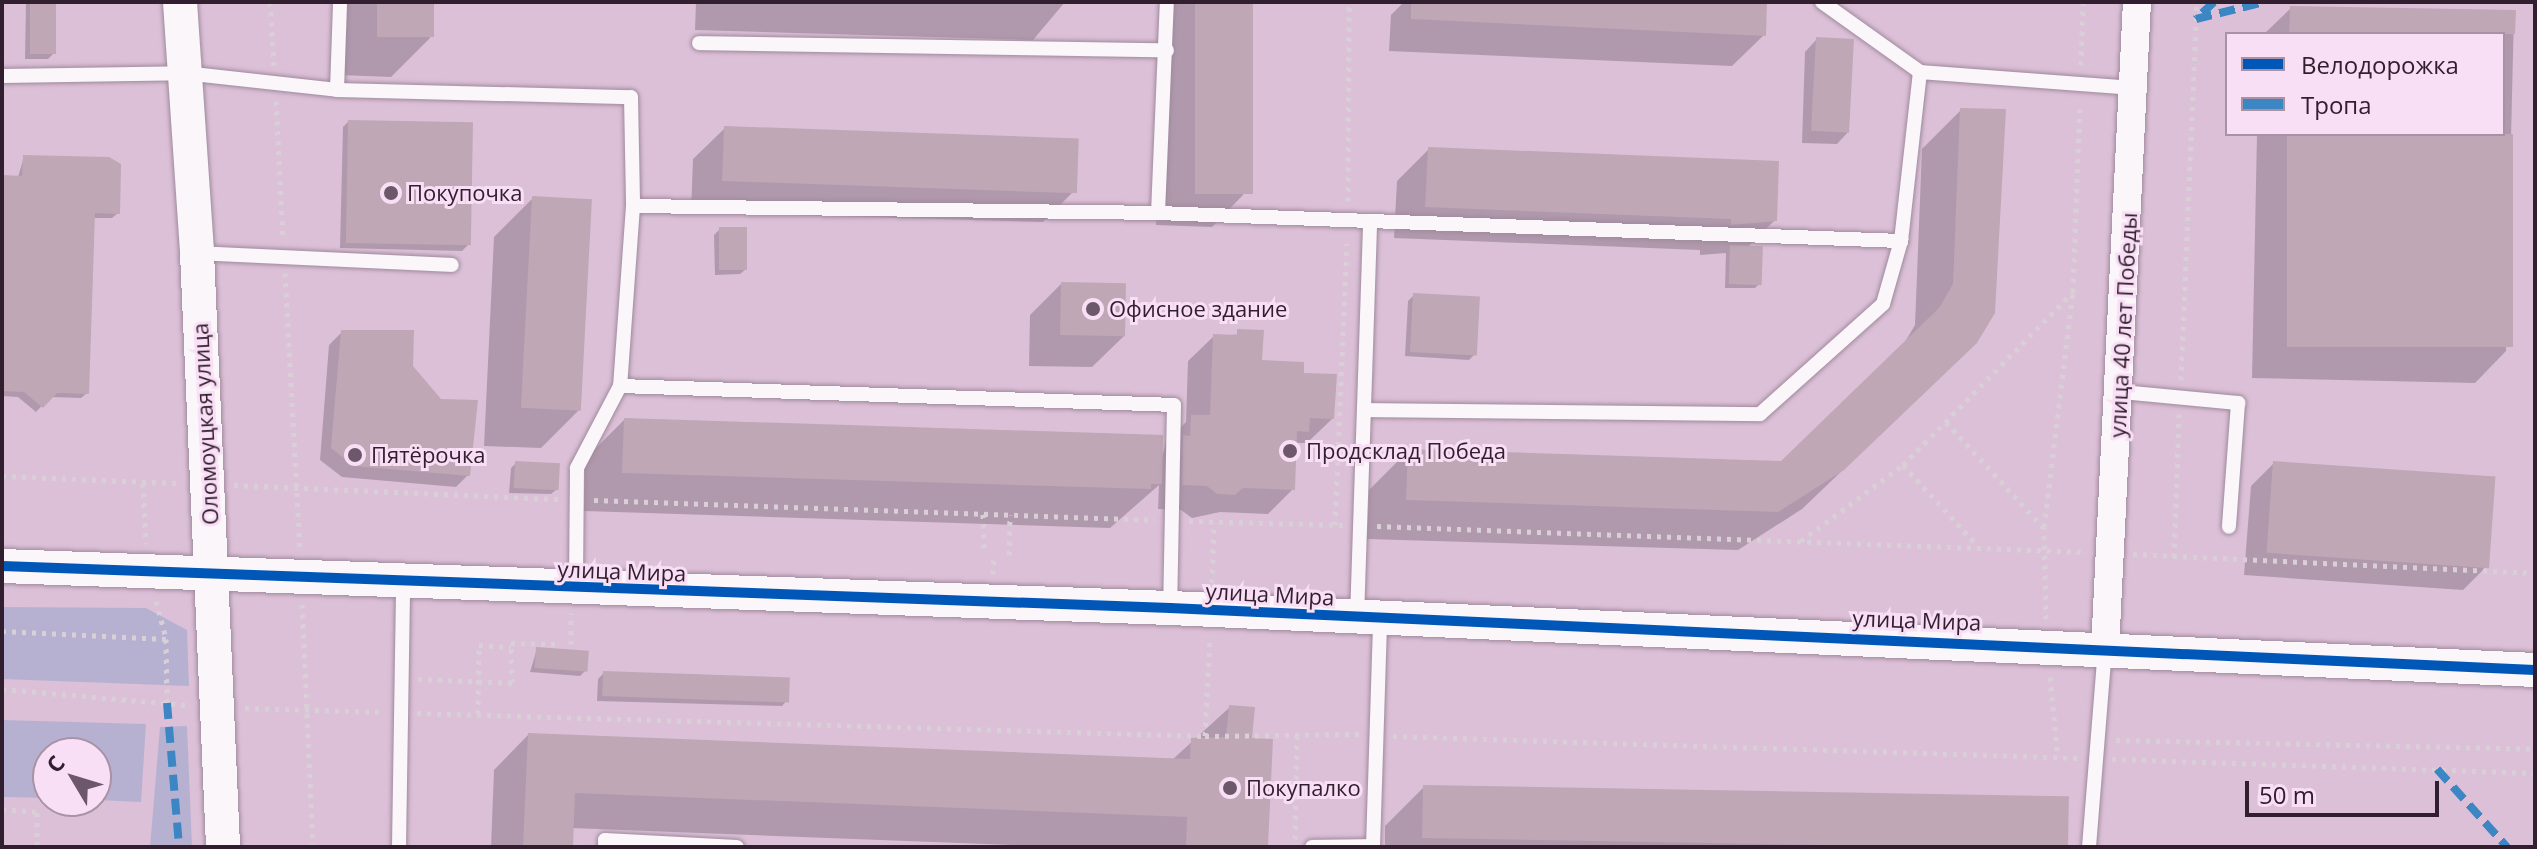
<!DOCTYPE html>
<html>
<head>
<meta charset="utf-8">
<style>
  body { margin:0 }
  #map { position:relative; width:2537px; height:849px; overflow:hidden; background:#dcc0d8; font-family:"Open Sans",sans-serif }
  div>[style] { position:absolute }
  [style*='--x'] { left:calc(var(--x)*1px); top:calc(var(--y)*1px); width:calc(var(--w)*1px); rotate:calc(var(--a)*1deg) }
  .green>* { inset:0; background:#b7b1d1 }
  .shadow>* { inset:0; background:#0003 }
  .building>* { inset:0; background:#bfa7b6; transform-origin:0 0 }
  .path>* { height:5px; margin-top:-2.5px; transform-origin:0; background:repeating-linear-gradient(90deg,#d9cfd7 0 4px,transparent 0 10px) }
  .roads { filter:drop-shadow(0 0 2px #9f8a9c) drop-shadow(0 0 2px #9f8a9c) }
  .service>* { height:14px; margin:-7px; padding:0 7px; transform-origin:7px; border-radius:7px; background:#faf6f9 }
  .minor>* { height:28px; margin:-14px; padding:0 14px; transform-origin:14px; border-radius:14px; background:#faf6f9 }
  .tertiary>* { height:34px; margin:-17px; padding:0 17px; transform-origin:17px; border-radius:17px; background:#faf6f9 }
  .quiet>* { height:8px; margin-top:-4px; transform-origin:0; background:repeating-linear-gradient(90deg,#3c86c3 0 16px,transparent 0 24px) }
  .cycleway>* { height:10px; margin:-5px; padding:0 5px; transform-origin:5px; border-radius:5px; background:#0057b8 }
  .dots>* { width:22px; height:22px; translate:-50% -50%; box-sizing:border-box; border:4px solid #f9dff5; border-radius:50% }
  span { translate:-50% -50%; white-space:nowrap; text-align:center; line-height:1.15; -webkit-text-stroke:6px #f9dff5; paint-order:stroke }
  .poi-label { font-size:22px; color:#311e2e }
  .left { translate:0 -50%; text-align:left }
  .street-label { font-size:22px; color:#311e2e }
  .frame { position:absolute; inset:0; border:4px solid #311e2e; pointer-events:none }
  .legend { position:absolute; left:2225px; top:32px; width:280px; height:104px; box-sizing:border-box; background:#f9dff5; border:2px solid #a992a5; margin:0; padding:10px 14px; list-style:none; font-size:24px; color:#311e2e }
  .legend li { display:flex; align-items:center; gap:16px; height:40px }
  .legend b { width:40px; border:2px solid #a992a5 }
  .north { position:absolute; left:32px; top:737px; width:80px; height:80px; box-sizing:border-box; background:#f9dff5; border:2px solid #a992a5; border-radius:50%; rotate:308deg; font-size:22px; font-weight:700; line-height:32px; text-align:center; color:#311e2e }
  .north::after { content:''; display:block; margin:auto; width:28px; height:36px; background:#6d576a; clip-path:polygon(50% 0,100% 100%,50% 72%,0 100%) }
  .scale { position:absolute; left:2245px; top:781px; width:194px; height:36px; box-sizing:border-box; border:4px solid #311e2e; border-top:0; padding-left:10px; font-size:24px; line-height:28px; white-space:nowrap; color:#311e2e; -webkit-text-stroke:6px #f9dff5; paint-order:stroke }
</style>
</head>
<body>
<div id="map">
  <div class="green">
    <div style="clip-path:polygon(2px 607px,146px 608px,187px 630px,189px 686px,2px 679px)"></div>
    <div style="clip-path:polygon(2px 720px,146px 724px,141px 802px,96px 800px,96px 753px,48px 753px,48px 798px,2px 797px)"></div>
    <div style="clip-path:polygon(187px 726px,192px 847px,150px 847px,160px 727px)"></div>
  </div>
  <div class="shadow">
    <div style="clip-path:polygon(26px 2px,54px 2px,53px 54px,48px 59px,25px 59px)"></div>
    <div style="clip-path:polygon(340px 2px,432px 2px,430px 38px,391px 77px,338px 75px)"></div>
    <div style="clip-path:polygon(696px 2px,1065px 2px,1033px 40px,695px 30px)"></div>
    <div style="clip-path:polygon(1166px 2px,1251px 2px,1243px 195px,1212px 227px,1156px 225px)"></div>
    <div style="clip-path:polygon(1404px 2px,1765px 2px,1764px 35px,1732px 66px,1389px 51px,1391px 15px)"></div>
    <div style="clip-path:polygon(2291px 8px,2514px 12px,2506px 351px,2475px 383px,2252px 378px,2257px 134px,2503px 134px,2503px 34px,2264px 34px)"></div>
    <div style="clip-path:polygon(1817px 39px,1849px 131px,1837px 144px,1802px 143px,1805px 52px)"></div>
    <div style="clip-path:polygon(1961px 110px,2004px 111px,1935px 382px,1802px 509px,1738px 550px,1367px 539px,1369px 490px,1408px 451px,1781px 463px,1902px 347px,1915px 325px,1922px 149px)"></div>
    <div style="clip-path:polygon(348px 122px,468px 245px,462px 251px,340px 248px,343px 127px)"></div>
    <div style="clip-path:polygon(725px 128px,1075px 190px,1043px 222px,691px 212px,693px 159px)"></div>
    <div style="clip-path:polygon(1429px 149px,1775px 220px,1748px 247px,1760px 283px,1755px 288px,1725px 288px,1726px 253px,1700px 255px,1700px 250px,1394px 238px,1397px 181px)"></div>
    <div style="clip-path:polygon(24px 157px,118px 213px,112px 218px,93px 218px,87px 393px,81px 398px,50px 397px,36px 412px,18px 397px,2px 396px,2px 177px,18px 177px)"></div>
    <div style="clip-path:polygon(533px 198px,580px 409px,541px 448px,484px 446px,494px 237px)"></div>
    <div style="clip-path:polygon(720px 229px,746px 269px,740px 274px,715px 275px,714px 235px)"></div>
    <div style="clip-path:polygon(1061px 284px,1124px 336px,1092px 367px,1029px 366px,1030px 315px)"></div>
    <div style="clip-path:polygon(1414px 295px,1475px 354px,1469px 360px,1405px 356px,1408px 301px)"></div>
    <div style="clip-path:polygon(342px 332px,411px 367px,468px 475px,456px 487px,342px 477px,320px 460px,329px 345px)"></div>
    <div style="clip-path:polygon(1262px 333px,1260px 362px,1302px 374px,1333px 418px,1307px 443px,1295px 443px,1293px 489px,1268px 514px,1220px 512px,1192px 518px,1181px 510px,1158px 509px,1159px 485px,1110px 528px,584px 511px,585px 459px,624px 420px,1161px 461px,1166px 442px,1186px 422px,1188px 361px,1214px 336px)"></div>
    <div style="clip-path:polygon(516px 463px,557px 489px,551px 494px,509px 493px,511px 468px)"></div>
    <div style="clip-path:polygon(2274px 463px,2486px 567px,2463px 590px,2244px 575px,2251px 486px)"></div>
    <div style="clip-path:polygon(537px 649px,586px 670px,580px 676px,530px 672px)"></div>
    <div style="clip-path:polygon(604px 673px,787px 700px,782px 706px,597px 701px,598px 679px)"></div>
    <div style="clip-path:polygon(1230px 707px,1264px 847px,1060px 847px,571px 828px,571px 847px,491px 847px,494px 770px,528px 735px,1172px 760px)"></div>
    <div style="clip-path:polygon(1424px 787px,2067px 801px,2066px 847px,1385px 847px,1385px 826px)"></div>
  </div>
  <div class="building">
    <div style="left:30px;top:2px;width:26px;height:52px"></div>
    <div style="left:377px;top:2px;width:57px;height:35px"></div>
    <div style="left:1195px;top:2px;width:58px;height:192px"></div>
    <div style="clip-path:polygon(1411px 2px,1767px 2px,1766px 36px,1411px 19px)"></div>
    <div style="clip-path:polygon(2290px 6px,2516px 10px,2515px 34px,2289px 34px)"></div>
    <div style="left:1816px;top:37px;width:38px;height:94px;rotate:3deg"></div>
    <div style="clip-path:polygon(1960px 108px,2006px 109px,1995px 313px,1977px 343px,1844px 470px,1778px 512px,1406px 500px,1408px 449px,1781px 461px,1939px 308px,1953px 284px)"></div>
    <div style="left:348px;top:120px;width:125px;height:123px;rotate:1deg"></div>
    <div style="left:724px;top:126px;width:355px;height:55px;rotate:2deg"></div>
    <div style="left:2287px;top:134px;width:226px;height:213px"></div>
    <div style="clip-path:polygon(1428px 147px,1779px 161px,1777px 221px,1731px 225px,1731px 219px,1425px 207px)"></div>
    <div style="clip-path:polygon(23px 155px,109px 157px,121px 164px,120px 214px,95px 213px,89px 394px,57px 393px,43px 408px,24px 392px,2px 391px,2px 175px,22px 176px)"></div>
    <div style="left:532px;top:196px;width:60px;height:212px;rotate:3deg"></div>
    <div style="left:719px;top:227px;width:28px;height:43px"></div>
    <div style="left:1730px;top:245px;width:33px;height:39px;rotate:2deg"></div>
    <div style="left:1061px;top:282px;width:65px;height:53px;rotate:1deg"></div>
    <div style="left:1413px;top:293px;width:67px;height:59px;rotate:3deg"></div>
    <div style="clip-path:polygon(1237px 329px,1264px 330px,1262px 360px,1304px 362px,1304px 373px,1337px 374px,1334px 419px,1310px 418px,1309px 432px,1297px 431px,1295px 490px,1243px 488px,1235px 495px,1217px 494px,1207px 486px,1182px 485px,1183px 435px,1190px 436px,1191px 415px,1210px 415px,1213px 334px,1237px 335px)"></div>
    <div style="clip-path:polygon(341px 330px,414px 330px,413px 366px,441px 399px,478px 400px,470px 476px,354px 466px,331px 448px)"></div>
    <div style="clip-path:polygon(624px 418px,1163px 435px,1162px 484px,1151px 484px,1151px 489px,622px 473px)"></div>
    <div style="left:515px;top:461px;width:45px;height:27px;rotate:3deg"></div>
    <div style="left:2273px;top:461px;width:223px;height:92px;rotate:4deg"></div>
    <div style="left:536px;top:647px;width:53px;height:21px;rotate:4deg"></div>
    <div style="left:603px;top:671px;width:187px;height:25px;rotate:2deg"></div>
    <div style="clip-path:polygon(1229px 705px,1255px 707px,1252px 738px,1273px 739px,1268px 846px,1186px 846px,1187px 817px,575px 793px,573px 847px,523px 847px,528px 733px,1190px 759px,1191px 738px,1226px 737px)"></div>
    <div style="left:1423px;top:785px;width:646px;height:53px;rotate:1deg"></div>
  </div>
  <div class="path">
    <div style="--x:270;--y:2;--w:65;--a:86.5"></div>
    <div style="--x:2081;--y:65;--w:63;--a:-88.2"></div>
    <div style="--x:276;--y:101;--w:138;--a:87.1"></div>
    <div style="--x:1348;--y:201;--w:199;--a:-89.7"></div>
    <div style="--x:285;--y:273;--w:277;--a:86.9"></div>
    <div style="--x:2181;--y:380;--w:378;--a:-87.6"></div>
    <div style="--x:1946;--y:422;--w:143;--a:47.3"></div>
    <div style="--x:1903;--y:465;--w:109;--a:47.2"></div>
    <div style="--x:2;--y:476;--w:178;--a:2.3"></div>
    <div style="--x:143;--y:483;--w:61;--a:87.2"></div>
    <div style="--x:234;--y:485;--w:326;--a:2.5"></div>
    <div style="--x:594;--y:500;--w:561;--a:2.04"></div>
    <div style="--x:983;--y:514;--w:40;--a:88.6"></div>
    <div style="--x:1189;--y:521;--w:154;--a:1.5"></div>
    <div style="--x:1335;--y:525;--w:282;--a:-87.6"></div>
    <div style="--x:1377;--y:526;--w:710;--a:2.1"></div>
    <div style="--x:1801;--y:541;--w:127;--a:-36.7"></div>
    <div style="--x:1903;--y:465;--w:243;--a:-45.5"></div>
    <div style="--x:2133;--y:554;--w:402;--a:2.7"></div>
    <div style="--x:1009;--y:555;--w:40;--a:-88.6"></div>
    <div style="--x:2174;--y:557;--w:143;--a:-88"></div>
    <div style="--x:993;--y:574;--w:19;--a:-87"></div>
    <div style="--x:1212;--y:583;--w:60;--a:-88.1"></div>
    <div style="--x:156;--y:601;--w:39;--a:75"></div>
    <div style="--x:302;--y:604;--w:243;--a:87.4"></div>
    <div style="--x:2046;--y:619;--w:92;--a:-91.2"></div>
    <div style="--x:2044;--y:527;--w:237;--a:-83"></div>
    <div style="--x:2073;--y:292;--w:189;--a:-87.9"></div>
    <div style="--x:2;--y:631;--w:164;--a:2.8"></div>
    <div style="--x:166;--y:639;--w:64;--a:89.1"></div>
    <div style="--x:571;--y:644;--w:31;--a:-90"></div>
    <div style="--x:2050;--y:677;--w:81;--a:84.4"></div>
    <div style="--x:418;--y:679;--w:94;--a:2.4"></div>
    <div style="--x:512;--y:683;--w:40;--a:-91.4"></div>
    <div style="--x:511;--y:643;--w:49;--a:1.2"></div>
    <div style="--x:2;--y:689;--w:186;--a:4.9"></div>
    <div style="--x:245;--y:708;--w:138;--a:1.7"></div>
    <div style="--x:417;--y:713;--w:788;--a:1.67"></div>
    <div style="--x:1205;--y:736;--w:154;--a:-0.7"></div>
    <div style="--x:478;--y:714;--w:69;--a:-89.2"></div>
    <div style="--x:479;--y:645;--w:32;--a:4"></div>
    <div style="--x:1205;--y:736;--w:99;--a:-87.1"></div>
    <div style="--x:1393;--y:736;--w:685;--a:1.84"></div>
    <div style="--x:2116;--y:740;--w:419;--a:1.2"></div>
    <div style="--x:2112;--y:759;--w:423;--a:1.9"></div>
    <div style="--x:2;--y:809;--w:35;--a:5"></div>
    <div style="--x:37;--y:812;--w:35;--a:90"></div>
    <div style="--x:1295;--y:839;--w:107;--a:-88.9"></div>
  </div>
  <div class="roads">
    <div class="service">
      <div style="--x:1822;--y:2;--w:120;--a:35.5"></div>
      <div style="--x:699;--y:43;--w:468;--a:0.9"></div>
      <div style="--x:2;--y:76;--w:182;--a:-0.9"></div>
      <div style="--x:184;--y:73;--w:154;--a:6.3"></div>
      <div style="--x:337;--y:90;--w:294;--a:1.4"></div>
      <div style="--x:631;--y:97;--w:109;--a:88.9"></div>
      <div style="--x:633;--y:206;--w:180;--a:94.1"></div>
      <div style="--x:620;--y:386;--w:93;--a:117.7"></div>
      <div style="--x:577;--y:468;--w:119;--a:90.5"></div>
      <div style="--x:337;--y:90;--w:88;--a:-88"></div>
      <div style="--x:633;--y:206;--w:525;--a:0.76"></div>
      <div style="--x:1158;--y:213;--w:744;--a:2.16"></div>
      <div style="--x:1901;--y:241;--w:170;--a:-83.6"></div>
      <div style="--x:1920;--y:72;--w:214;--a:4.3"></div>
      <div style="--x:1158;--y:213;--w:211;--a:-87.6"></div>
      <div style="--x:197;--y:253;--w:255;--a:2.7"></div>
      <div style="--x:620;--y:386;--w:554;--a:1.96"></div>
      <div style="--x:1174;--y:405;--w:203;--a:91.1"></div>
      <div style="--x:2121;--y:392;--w:118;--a:5.4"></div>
      <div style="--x:2238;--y:403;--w:124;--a:94.2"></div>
      <div style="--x:1366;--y:410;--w:394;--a:0.6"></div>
      <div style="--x:1760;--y:414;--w:165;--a:-41.8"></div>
      <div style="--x:1883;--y:304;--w:66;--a:-74.1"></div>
      <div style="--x:1357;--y:618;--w:396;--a:-88.1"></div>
      <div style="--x:399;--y:847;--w:265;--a:-89.1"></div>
      <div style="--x:605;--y:847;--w:7;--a:-90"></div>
      <div style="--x:605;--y:840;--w:132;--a:3"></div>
      <div style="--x:1312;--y:847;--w:61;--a:-0.9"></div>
      <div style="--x:1373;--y:847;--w:228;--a:-88.2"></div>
      <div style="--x:2089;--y:847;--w:199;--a:-85.4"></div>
    </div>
    <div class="minor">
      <div style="--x:2105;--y:649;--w:648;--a:-87.17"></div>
    </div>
    <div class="tertiary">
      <div style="--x:180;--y:2;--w:252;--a:86.1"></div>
      <div style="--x:197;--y:253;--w:595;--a:87.49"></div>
      <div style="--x:2;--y:566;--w:1169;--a:2.06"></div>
      <div style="--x:1170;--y:608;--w:1366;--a:2.6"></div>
    </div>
  </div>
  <div class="quiet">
    <div style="--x:2214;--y:2;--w:25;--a:137"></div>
    <div style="--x:2196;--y:19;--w:70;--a:-14"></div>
    <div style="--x:167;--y:703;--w:144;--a:85.2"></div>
    <div style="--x:2437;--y:769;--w:105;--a:48.1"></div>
  </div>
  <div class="cycleway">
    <div style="--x:2;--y:566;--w:1169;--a:2.06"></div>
    <div style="--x:1170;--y:608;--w:1366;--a:2.6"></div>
  </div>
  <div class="dots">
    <div style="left:391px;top:193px;background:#6d576a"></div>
    <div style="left:1093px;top:309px;background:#6d576a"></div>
    <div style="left:1290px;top:451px;background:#6d576a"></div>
    <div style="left:355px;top:455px;background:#6d576a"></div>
    <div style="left:1230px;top:788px;background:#6d576a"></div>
  </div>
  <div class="poi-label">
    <span class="left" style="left:407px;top:193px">Покупочка</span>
    <span class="left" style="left:1109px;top:309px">Офисное здание</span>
    <span class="left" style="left:1306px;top:451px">Продсклад Победа</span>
    <span class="left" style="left:371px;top:455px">Пятёрочка</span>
    <span class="left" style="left:1246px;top:788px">Покупалко</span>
  </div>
  <div class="street-label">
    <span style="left:2123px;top:325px;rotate:-87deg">улица 40 лет Победы</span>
    <span style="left:205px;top:424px;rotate:-93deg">Оломоуцкая улица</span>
    <span style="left:622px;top:571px;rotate:2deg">улица Мира</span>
    <span style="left:1270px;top:594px;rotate:3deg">улица Мира</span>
    <span style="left:1917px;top:620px;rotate:2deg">улица Мира</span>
  </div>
  <div class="frame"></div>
  <ul class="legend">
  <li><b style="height:10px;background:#0057b8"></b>Велодорожка</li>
  <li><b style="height:10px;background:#3c86c3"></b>Тропа</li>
  </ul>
  <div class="north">С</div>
  <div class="scale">50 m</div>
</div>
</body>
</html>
